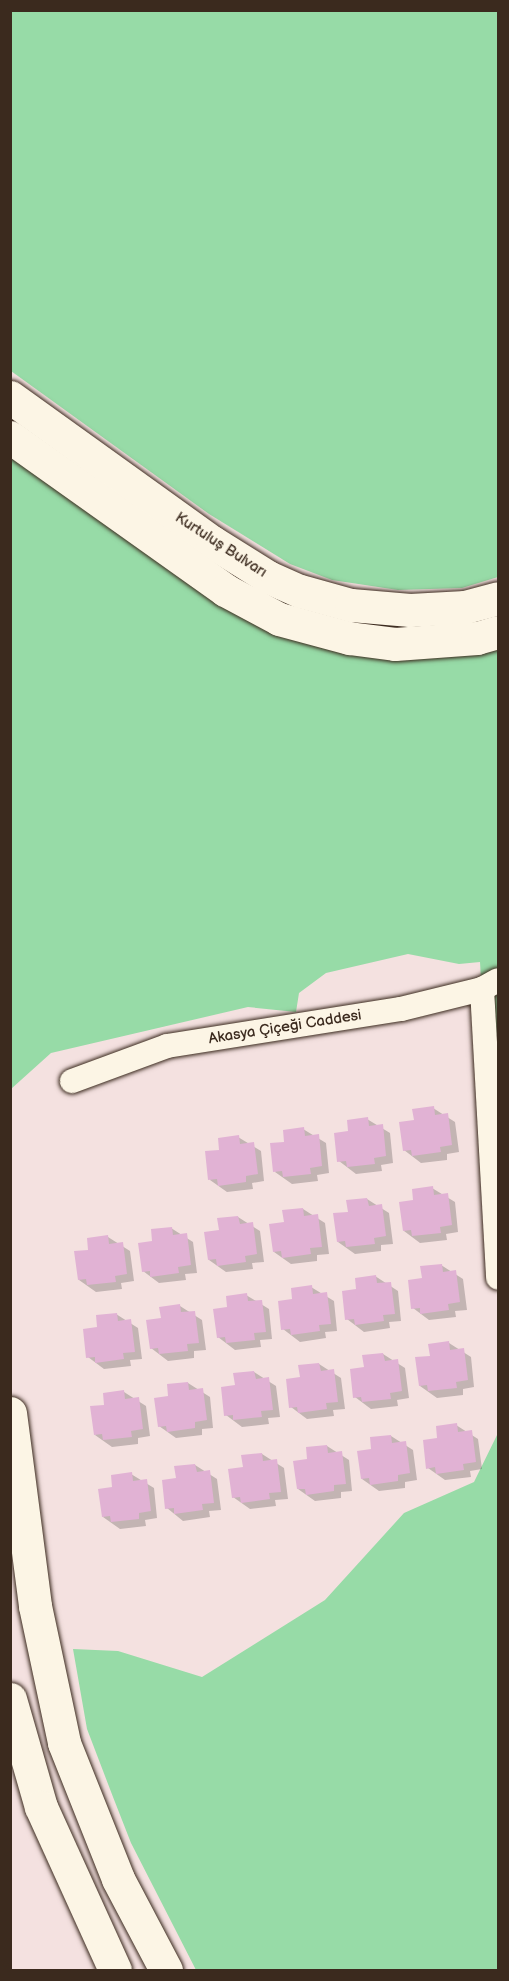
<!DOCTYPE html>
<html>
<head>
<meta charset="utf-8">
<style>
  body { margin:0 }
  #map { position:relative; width:509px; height:1981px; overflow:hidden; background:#f4e1e0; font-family:"Balsamiq Sans",sans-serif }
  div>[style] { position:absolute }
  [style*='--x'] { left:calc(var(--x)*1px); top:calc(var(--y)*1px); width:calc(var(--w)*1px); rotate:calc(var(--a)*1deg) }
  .green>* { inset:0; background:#97dba7 }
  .shadow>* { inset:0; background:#0003 }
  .building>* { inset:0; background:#e1b2d4 }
  .roads { filter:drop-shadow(0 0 2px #3b2a1e) drop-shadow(0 0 2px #3b2a1e) }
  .street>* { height:24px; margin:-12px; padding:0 12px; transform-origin:12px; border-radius:12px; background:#fcf5e5 }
  .primary>* { height:33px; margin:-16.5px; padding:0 16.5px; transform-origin:16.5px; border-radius:16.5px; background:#fcf5e5 }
  .highway>* { height:33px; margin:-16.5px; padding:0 16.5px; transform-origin:16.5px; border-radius:16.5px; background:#fcf5e5 }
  span { translate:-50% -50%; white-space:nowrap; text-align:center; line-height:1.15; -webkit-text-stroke:6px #fcf5e5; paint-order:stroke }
  .street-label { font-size:15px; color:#3b2a1e }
  .frame { position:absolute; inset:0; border:12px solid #3b2a1e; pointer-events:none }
</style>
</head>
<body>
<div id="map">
  <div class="green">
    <div style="clip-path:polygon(11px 10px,498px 11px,498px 577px,462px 588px,398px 590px,332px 580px,290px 564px,209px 514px,11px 371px)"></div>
    <div style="clip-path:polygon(10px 455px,261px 622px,498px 641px,498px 1278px,480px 962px,459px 964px,408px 954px,326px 973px,299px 993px,296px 1012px,248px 1007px,51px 1053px,11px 1089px)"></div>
    <div style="clip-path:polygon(498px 1421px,498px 1970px,196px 1970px,131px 1843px,113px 1797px,87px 1729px,73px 1649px,118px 1651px,202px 1677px,325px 1600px,404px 1513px,474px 1482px,498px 1433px)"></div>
  </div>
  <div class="shadow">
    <div style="clip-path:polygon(433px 1108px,455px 1122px,459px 1152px,447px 1154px,447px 1160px,421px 1163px,404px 1150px,416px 1122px)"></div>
    <div style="clip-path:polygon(367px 1119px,390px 1133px,393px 1163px,381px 1165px,382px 1171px,356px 1174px,339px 1161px,350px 1133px)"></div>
    <div style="clip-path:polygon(303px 1129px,326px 1143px,329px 1173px,317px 1175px,318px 1181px,292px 1184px,275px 1172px)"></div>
    <div style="clip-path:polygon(238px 1137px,261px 1151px,264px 1181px,252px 1183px,253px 1189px,227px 1192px,210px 1180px,221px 1151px)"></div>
    <div style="clip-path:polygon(432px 1188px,455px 1202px,458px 1232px,446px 1234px,447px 1240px,420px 1243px,404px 1231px,415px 1202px)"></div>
    <div style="clip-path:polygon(367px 1199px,389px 1213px,393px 1244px,381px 1245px,381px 1251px,355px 1254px,338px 1242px,349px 1213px)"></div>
    <div style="clip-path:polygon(303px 1209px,325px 1223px,329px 1254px,317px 1255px,317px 1261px,291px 1264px,274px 1252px,285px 1223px)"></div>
    <div style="clip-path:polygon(238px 1217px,260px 1231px,264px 1262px,252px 1263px,253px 1269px,226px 1272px,209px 1260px,220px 1231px)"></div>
    <div style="clip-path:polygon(171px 1228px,193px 1242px,197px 1273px,185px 1274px,186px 1280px,159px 1283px,143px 1271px)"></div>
    <div style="clip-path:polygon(108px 1237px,130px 1251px,134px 1281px,121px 1283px,122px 1289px,96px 1292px,79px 1280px,90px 1251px)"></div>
    <div style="clip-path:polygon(441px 1265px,463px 1279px,467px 1310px,455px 1311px,456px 1317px,429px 1320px,413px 1308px,424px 1279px)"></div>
    <div style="clip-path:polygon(375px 1276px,398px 1291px,401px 1321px,389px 1322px,390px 1328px,364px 1332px,347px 1319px,358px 1290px)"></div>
    <div style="clip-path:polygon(311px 1287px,334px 1301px,337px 1331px,325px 1332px,326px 1338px,300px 1342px,283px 1329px,294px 1301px)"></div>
    <div style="clip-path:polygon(246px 1295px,269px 1309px,272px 1339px,260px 1340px,261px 1347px,235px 1350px,218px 1337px,229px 1308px)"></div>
    <div style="clip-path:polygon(180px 1306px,202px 1320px,206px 1350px,194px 1351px,194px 1358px,168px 1361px,151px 1348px,162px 1319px)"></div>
    <div style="clip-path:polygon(116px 1314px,138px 1328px,142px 1359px,130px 1360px,131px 1366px,104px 1369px,88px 1357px,99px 1328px)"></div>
    <div style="clip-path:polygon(449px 1343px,471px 1357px,474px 1387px,463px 1389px,463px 1395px,437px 1398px,420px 1386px,431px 1357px)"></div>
    <div style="clip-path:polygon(383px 1354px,405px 1368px,409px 1398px,397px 1400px,398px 1406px,371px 1409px,355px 1397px,366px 1368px)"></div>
    <div style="clip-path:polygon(319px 1364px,341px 1378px,345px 1409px,333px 1410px,334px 1416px,307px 1419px,291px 1407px)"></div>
    <div style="clip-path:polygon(254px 1372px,276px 1386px,280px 1417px,268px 1418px,269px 1424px,242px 1427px,226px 1415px)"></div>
    <div style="clip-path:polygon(188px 1383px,210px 1397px,213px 1428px,202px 1429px,202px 1435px,176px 1438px,159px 1426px,170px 1397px)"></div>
    <div style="clip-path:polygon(124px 1392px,146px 1406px,150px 1436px,138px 1438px,138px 1444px,112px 1447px,95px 1435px)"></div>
    <div style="clip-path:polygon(456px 1425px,478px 1439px,482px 1469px,470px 1471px,471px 1477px,445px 1480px,428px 1468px)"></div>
    <div style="clip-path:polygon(391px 1436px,413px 1450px,417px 1480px,405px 1482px,405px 1488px,379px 1491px,362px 1479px,373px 1450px)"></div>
    <div style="clip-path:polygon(327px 1446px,349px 1460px,352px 1491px,341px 1492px,341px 1498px,315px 1501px,298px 1489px,309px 1460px)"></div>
    <div style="clip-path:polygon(262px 1454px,284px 1468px,288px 1499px,275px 1500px,276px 1506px,250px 1509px,233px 1497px)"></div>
    <div style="clip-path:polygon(195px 1465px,217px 1479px,221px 1510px,209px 1511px,210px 1517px,183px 1521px,167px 1508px)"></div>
    <div style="clip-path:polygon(131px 1474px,154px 1488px,157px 1518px,145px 1520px,146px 1526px,120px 1529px,103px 1517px)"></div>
  </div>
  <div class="building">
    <div style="clip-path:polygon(434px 1106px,435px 1115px,448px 1113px,452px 1145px,440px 1147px,441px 1152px,412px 1156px,411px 1150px,403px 1151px,399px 1122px,414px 1120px,412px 1109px)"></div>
    <div style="clip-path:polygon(368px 1117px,369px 1126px,383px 1124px,386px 1156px,374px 1158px,375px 1164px,347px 1167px,346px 1161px,337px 1162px,334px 1133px,348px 1131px,347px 1120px)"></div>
    <div style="clip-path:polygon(304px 1127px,305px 1136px,319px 1134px,322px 1166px,310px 1168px,311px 1174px,283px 1177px,282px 1171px,273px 1172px,270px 1143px,284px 1142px,283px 1130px)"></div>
    <div style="clip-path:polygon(239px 1135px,240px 1144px,254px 1142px,258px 1174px,246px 1176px,246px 1182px,218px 1186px,217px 1179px,208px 1180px,205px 1151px,219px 1150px,218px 1138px)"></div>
    <div style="clip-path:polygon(433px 1186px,434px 1195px,448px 1193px,452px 1225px,440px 1227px,441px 1233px,412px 1236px,411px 1230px,403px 1231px,399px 1202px,413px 1200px,412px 1189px)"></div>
    <div style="clip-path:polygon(367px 1198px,369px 1206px,382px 1204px,386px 1236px,374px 1238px,375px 1244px,346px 1247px,345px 1241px,337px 1242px,333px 1213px,348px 1212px,346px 1200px)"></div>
    <div style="clip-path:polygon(303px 1208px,304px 1216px,318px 1214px,322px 1247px,310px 1248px,311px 1254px,282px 1258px,281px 1251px,273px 1252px,269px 1224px,284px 1222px,282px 1210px)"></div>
    <div style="clip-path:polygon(238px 1216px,240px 1224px,253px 1222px,257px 1254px,245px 1256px,246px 1262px,217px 1266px,216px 1259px,208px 1260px,204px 1232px,219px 1230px,217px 1218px)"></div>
    <div style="clip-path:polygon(172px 1227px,173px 1235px,187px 1233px,191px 1265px,178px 1267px,179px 1273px,150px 1277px,150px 1271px,142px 1272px,138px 1243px,152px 1241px,151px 1229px)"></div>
    <div style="clip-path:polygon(108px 1235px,109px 1244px,123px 1242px,127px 1274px,115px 1276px,116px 1282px,87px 1285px,86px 1279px,78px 1280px,74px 1251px,88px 1250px,87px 1238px)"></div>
    <div style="clip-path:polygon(442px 1264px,443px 1272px,456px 1270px,460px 1302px,448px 1304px,449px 1310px,420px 1314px,420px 1308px,411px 1309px,408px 1280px,422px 1278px,420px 1266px)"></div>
    <div style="clip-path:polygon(376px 1275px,377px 1283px,391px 1282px,395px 1314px,383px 1315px,384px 1321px,355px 1325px,354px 1319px,345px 1320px,342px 1291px,356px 1289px,355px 1278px)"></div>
    <div style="clip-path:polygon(312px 1285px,313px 1294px,327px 1292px,331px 1324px,319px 1325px,320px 1331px,291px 1335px,290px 1329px,281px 1330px,278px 1301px,292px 1299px,291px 1288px)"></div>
    <div style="clip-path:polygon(247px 1293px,248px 1301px,262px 1300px,266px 1332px,254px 1333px,255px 1340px,226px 1343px,225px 1337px,217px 1338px,213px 1309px,227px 1307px,226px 1296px)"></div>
    <div style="clip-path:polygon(180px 1304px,181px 1312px,195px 1311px,199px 1343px,187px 1344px,188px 1351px,159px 1354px,158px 1348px,150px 1349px,146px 1320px,161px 1318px,159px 1307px)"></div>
    <div style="clip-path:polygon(117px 1313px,118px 1321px,131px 1319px,135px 1352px,123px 1353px,124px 1359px,95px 1363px,95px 1357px,86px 1358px,83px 1329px,97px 1327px,96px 1315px)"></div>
    <div style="clip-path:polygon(449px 1341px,450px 1350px,464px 1348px,468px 1380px,456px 1382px,457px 1388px,428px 1391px,427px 1385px,419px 1386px,415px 1357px,430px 1356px,428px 1344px)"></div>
    <div style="clip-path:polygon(383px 1353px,385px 1361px,398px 1359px,402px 1391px,390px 1393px,391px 1399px,362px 1402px,361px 1397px,353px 1398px,350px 1369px,364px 1367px,362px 1355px)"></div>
    <div style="clip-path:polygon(319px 1363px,321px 1371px,334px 1369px,338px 1402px,326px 1403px,327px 1409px,298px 1413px,297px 1407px,289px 1408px,286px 1379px,300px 1377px,298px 1365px)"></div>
    <div style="clip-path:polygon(254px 1371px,256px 1379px,269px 1377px,273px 1410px,261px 1411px,262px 1417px,233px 1420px,233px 1415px,224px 1416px,221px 1387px,235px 1385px,233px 1373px)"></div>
    <div style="clip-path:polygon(188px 1382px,189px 1390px,203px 1388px,207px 1420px,195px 1422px,195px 1428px,167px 1432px,166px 1426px,158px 1427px,154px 1398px,168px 1396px,167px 1384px)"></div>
    <div style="clip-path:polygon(124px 1390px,125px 1399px,139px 1397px,143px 1429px,131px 1431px,132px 1437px,103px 1440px,102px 1434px,94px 1435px,90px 1406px,104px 1405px,103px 1393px)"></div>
    <div style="clip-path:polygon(457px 1423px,458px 1432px,472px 1430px,476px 1462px,463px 1464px,464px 1470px,436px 1474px,435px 1467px,426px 1469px,423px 1440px,437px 1438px,436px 1426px)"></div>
    <div style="clip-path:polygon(391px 1435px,392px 1443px,406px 1441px,410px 1473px,398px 1475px,398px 1481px,370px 1485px,369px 1478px,361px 1479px,357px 1451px,371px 1449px,370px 1437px)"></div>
    <div style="clip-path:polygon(327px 1445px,328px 1453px,342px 1451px,346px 1484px,334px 1485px,334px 1491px,306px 1495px,305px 1489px,297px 1489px,293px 1461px,307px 1459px,306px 1447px)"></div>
    <div style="clip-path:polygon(262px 1453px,263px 1461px,277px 1459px,281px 1492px,269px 1493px,270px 1499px,241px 1503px,240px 1497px,232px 1498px,228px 1469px,243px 1467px,241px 1455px)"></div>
    <div style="clip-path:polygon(195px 1464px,197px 1472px,210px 1470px,214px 1503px,202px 1504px,203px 1510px,174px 1514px,174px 1508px,165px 1509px,162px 1480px,176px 1478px,174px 1466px)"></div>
    <div style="clip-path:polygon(132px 1472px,133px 1481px,147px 1479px,151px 1511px,139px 1513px,139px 1519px,111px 1522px,110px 1516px,102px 1517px,98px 1489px,112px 1487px,111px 1475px)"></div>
  </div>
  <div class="roads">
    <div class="street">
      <div style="--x:482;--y:989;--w:289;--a:86.8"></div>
      <div style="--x:72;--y:1081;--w:101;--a:-20.2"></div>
      <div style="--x:167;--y:1046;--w:237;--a:-9"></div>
      <div style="--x:401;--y:1009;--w:83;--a:-13.9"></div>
      <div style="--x:482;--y:989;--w:18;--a:-29"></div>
    </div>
    <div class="primary">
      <div style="--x:10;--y:1413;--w:195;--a:82.6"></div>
      <div style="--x:35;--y:1606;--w:140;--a:78"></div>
      <div style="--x:64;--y:1743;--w:146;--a:68.3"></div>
      <div style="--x:118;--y:1879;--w:103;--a:62.2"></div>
      <div style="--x:10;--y:1699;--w:112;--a:74"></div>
      <div style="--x:41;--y:1807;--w:179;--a:65.6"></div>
    </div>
    <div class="highway">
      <div style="--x:10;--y:397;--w:249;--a:35.7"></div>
      <div style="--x:212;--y:542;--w:66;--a:32"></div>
      <div style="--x:268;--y:577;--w:35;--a:24"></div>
      <div style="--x:300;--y:591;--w:53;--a:15.4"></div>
      <div style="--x:351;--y:605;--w:59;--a:4.8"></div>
      <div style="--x:410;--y:610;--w:55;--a:-3.1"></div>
      <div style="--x:465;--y:607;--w:34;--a:-15"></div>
      <div style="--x:10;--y:437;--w:264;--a:35.4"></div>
      <div style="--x:225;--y:590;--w:61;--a:28.2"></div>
      <div style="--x:279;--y:619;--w:73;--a:15.2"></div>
      <div style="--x:349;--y:638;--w:46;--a:7.4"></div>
      <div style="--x:395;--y:644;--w:82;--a:-4.2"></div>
      <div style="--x:477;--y:638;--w:22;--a:-16"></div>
    </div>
  </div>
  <div class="street-label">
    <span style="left:221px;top:545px;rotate:33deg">Kurtuluş Bulvarı</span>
    <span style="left:285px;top:1027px;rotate:-9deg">Akasya Çiçeği Caddesi</span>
  </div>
  <div class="frame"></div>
</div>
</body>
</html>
